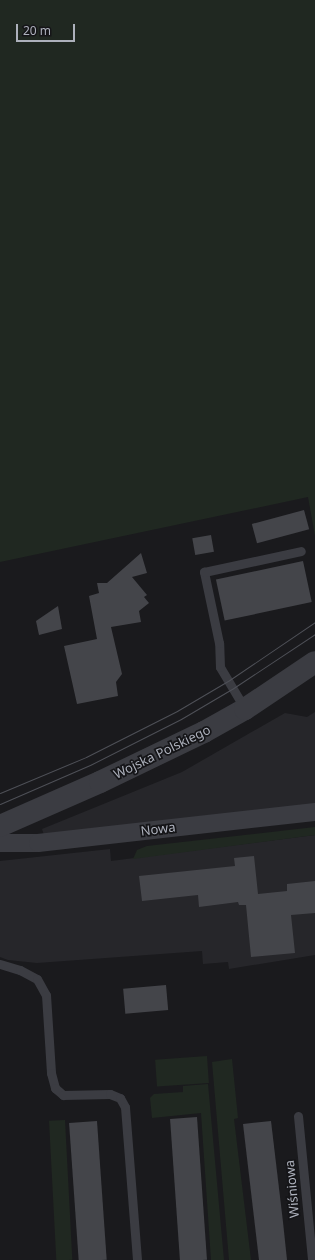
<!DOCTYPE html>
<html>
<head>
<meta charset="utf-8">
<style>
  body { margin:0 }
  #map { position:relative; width:315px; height:1260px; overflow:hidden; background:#1a1a1d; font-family:"Noto Sans",sans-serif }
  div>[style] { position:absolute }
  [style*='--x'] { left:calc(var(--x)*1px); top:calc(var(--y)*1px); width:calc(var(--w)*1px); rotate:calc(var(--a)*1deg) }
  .built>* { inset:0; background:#26262a }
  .green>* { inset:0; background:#202821; transform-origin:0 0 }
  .building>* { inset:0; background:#44454a; transform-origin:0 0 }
  .service>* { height:9px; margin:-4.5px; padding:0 4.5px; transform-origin:4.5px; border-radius:4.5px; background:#3b3c42 }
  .minor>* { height:18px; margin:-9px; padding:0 9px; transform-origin:9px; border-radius:9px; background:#3b3c42 }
  .tertiary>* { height:22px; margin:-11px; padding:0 11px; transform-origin:11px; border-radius:11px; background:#3b3c42 }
  .tram>* { height:1px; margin:-0.5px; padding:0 0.5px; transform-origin:0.5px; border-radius:0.5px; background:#4e5057 }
  span { translate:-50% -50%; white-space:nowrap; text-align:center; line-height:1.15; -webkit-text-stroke:3.5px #151518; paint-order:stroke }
  .street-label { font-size:13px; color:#adb1bc }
  .scale { position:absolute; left:16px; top:24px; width:59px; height:18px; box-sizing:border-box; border:2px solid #adb1bc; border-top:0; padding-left:5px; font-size:12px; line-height:14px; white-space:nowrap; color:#adb1bc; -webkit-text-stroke:3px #151518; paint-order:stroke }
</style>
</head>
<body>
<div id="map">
  <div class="built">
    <div style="clip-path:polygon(315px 712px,315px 806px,44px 835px,42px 829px,182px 772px,285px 713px,307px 717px)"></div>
    <div style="clip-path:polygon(315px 835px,315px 955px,229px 969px,228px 962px,203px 964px,202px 951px,37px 963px,8px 960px,0 957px,0 861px,110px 849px,111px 861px)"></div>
  </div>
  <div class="green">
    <div style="clip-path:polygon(0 0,315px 0,315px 536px,308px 497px,0 562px)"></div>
    <div style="clip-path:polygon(315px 827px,315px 835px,133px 859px,137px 850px,147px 846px)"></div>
    <div style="left:207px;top:1056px;width:27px;height:52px;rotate:86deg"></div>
    <div style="clip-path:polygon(232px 1059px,238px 1118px,234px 1119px,251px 1260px,229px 1260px,212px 1062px)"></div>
    <div style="clip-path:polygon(208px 1084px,224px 1260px,211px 1260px,201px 1113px,152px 1118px,150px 1098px,154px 1094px,183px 1092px,183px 1086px)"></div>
    <div style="left:65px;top:1120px;width:140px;height:16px;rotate:87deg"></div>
  </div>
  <div class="building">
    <div style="left:304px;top:510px;width:20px;height:54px;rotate:75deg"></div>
    <div style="left:211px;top:535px;width:17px;height:19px;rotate:80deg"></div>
    <div style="clip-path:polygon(141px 553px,147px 573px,132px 577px,147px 595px,144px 597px,149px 603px,139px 611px,141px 622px,111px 627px,122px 674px,116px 682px,118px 696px,77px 704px,64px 646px,97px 639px,89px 596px,99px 593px,97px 583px,107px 583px)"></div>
    <div style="left:303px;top:561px;width:42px;height:89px;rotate:78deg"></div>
    <div style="clip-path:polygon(58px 606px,62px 629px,39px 635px,36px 621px)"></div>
    <div style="clip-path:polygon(254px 856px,258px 894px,287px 891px,287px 884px,315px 881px,315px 913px,291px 915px,295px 953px,251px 957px,246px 905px,239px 905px,238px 902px,199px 907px,198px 895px,142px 901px,139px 876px,235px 866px,234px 858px)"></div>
    <div style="left:166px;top:985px;width:25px;height:43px;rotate:85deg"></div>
    <div style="left:197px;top:1117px;width:143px;height:27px;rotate:86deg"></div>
    <div style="left:97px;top:1121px;width:139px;height:28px;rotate:86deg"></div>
    <div style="clip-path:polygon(271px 1121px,283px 1222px,287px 1260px,259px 1260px,243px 1124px)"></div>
  </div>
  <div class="service">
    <div style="--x:245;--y:709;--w:49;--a:-120.8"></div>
    <div style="--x:220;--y:667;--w:24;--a:-92"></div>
    <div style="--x:219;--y:643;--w:73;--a:-101.9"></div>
    <div style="--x:204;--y:572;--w:99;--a:-12.2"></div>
    <div style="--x:0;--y:964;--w:21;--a:17"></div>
    <div style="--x:20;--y:970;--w:19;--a:28"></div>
    <div style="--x:37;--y:979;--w:18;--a:61"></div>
    <div style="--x:46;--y:995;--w:78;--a:86.3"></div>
    <div style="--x:51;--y:1073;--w:16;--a:75"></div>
    <div style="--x:55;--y:1088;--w:11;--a:41"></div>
    <div style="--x:63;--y:1095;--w:47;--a:-1.2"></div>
    <div style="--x:110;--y:1094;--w:11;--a:22"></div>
    <div style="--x:120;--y:1098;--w:10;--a:61"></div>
    <div style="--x:125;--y:1107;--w:153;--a:85.5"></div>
    <div style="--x:298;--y:1116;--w:145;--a:84.4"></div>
  </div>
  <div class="minor">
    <div style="--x:0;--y:843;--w:38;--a:0"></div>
    <div style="--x:38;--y:843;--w:279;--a:-6.4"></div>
  </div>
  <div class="tertiary">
    <div style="--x:0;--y:826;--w:109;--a:-23.7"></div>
    <div style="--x:100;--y:782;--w:115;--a:-25.7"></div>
    <div style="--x:204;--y:732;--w:47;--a:-29.3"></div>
    <div style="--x:245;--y:709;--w:84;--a:-33.9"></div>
  </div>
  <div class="tram">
    <div style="--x:0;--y:793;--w:93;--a:-22.7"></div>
    <div style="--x:86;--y:757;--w:102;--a:-26.8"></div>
    <div style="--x:177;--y:711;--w:59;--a:-30.5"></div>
    <div style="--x:228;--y:681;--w:105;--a:-34.1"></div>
    <div style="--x:0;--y:804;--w:98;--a:-23.4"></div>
    <div style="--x:90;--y:765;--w:102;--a:-26.8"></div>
    <div style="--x:181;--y:719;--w:59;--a:-30.5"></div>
    <div style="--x:232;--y:689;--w:100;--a:-33.5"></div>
  </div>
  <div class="street-label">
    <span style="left:162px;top:752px;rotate:-26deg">Wojska Polskiego</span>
    <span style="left:158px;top:829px;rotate:-7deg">Nowa</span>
    <span style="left:292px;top:1189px;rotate:-95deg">Wiśniowa</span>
  </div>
  <div class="scale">20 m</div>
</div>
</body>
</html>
